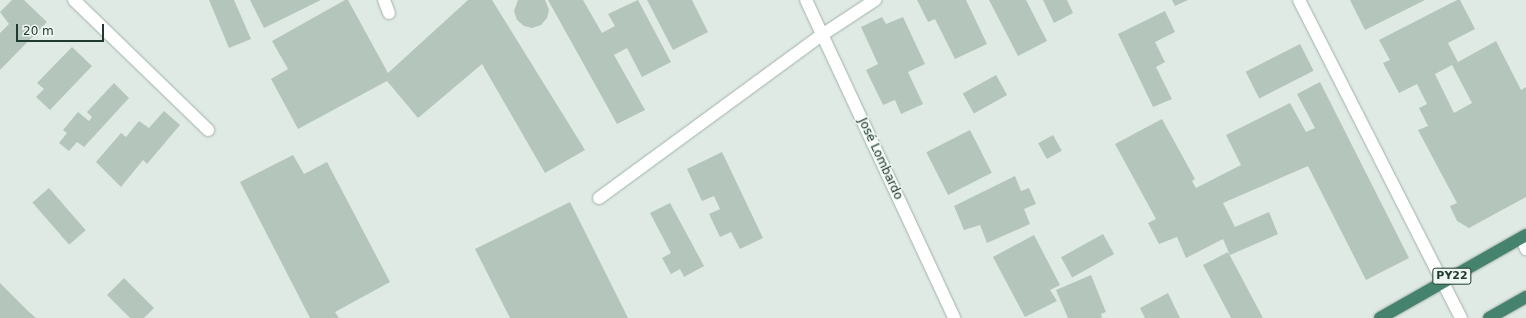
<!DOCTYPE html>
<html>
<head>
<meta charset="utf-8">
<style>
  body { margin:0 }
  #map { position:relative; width:1526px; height:318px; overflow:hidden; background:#dfeae4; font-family:"DejaVu Sans",sans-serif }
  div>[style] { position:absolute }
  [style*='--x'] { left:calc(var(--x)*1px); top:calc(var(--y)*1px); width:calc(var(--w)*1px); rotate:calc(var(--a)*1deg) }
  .building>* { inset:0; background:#b4c5bc; transform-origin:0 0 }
  .roads { filter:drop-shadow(0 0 1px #a2b2aa) drop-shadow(0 0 1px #a2b2aa) }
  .minor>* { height:12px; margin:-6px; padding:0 6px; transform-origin:6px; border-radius:6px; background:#fff }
  .trunk>* { height:12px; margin:-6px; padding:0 6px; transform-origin:6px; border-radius:6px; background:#46836f }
  span { translate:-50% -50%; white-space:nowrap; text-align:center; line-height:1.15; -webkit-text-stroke:3px #eff7f2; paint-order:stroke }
  .shield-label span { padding:1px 3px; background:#eff7f2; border:1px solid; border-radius:3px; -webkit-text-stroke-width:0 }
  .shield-label { font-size:11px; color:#203a30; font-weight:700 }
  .street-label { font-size:12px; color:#203a30 }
  .scale { position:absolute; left:16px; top:24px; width:88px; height:18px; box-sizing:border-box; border:2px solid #203a30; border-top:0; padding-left:5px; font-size:12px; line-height:14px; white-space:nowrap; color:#203a30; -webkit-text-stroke:3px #eff7f2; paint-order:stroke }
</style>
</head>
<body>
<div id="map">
  <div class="building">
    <div style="clip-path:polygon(12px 0,24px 0,47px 22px,0 70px,0 33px,9px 24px,0 12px)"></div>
    <div style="clip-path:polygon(209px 0,234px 0,251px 39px,229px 48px)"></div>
    <div style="clip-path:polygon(250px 0,321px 0,264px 28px)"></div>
    <div style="clip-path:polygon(345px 0,348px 0,388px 73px,468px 0,492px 0,585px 150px,545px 173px,482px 64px,418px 118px,387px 81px,298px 129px,271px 79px,288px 69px,272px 41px)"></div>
    <div style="clip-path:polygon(518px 0,545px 0,549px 10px,547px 18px,541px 25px,532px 28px,524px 26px,517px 20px,514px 11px)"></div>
    <div style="clip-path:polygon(548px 0,583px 0,602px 33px,615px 26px,608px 14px,638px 0,671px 62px,642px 77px,627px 48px,614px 55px,645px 110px,617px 124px)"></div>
    <div style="clip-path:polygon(647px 0,692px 0,708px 32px,673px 50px)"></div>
    <div style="clip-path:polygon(917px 0,966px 0,987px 44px,955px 59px,935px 19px,928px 22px)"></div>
    <div style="clip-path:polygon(989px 0,1026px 0,1047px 41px,1018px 56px)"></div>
    <div style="clip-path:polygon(1043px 0,1067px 0,1073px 13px,1054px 23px)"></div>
    <div style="clip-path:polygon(1172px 0,1188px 0,1175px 6px)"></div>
    <div style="clip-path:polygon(1350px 0,1425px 0,1365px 30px)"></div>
    <div style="clip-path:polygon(evenodd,1457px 0,1460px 0,1475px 29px,1448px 43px,1458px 62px,1496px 41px,1521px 90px,1526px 87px,1526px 197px,1469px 228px,1457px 221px,1450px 206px,1457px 203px,1418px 130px,1428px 126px,1419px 108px,1427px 104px,1417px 84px,1399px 93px,1383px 63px,1390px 60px,1379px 40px,1457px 0,1452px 65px,1472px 103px,1454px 113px,1435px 74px,1452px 65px)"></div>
    <div style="clip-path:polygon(1165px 11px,1175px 32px,1155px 42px,1165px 62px,1156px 67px,1172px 99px,1153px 107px,1118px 34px)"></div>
    <div style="clip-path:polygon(882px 17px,886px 24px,903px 17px,925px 64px,908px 72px,923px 104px,901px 114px,895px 100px,883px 105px,866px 70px,878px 64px,861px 27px)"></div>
    <div style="left:1300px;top:44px;width:30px;height:61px;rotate:63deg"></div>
    <div style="clip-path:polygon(72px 47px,92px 66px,50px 110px,36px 97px,44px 89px,37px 83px)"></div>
    <div style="left:996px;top:75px;width:23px;height:38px;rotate:61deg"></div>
    <div style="clip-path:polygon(1320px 82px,1409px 258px,1366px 280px,1308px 166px,1223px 203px,1235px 227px,1269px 212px,1278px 234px,1230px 255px,1223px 239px,1186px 258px,1177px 237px,1159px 244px,1148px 223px,1156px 219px,1115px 144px,1162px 119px,1195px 179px,1192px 181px,1196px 188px,1241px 165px,1226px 135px,1290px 103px,1306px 132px,1315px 128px,1297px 94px)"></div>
    <div style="clip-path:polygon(114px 83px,129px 98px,84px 147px,77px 142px,69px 151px,59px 143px,67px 133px,63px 130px,78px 112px,89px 121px,92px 117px,87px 112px)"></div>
    <div style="clip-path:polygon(164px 111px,180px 125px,147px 164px,143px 160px,121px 187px,96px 162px,121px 133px,126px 137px,139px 121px,149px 128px)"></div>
    <div style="left:970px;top:130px;width:48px;height:49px;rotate:63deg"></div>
    <div style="left:1053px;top:135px;width:18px;height:17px;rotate:61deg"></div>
    <div style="clip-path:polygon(722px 152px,763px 238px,740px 249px,731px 232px,720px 237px,709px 214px,720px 209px,714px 196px,702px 201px,687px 169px)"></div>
    <div style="clip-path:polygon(293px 155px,304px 174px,327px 162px,390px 282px,335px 312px,339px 318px,310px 318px,240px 182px)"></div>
    <div style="clip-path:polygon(1015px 176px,1021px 191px,1029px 188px,1036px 204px,1024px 209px,1030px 224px,987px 243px,980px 225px,964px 230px,954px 206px)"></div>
    <div style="left:49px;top:188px;width:56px;height:22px;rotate:49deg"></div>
    <div style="clip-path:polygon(570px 202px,628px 318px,510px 318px,475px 249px)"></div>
    <div style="clip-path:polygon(670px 203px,704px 266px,684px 277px,680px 269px,671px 274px,662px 258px,671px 253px,650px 213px)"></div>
    <div style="left:1103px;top:234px;width:23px;height:48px;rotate:61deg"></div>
    <div style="clip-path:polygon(1034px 235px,1060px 285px,1050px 290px,1057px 301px,1025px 317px,993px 257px)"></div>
    <div style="clip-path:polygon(1228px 252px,1263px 318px,1231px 318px,1203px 265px)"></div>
    <div style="clip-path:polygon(1091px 275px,1106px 312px,1101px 314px,1102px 318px,1068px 318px,1056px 290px)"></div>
    <div style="clip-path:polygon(124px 278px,154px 308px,144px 318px,130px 318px,107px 295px)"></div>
    <div style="clip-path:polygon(0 283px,28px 311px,36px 318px,0 318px)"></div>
    <div style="clip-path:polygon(1168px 293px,1180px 318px,1145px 318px,1140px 308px)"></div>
  </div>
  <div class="roads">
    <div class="minor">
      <div style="--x:74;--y:0;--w:187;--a:44.1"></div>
      <div style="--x:384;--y:0;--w:14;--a:69"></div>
      <div style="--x:806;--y:0;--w:351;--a:65"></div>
      <div style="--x:1299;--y:0;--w:357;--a:63"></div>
      <div style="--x:599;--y:198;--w:276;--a:-36.2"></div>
      <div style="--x:822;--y:35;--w:64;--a:-33.4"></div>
      <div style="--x:1522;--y:238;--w:12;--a:70"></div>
    </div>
    <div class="trunk">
      <div style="--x:1380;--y:318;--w:168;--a:-29.6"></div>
      <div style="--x:1489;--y:318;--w:43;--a:-29.6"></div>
    </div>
  </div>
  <div class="shield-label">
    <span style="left:1452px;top:276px">PY22</span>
  </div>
  <div class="street-label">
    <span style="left:880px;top:159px;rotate:65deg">José Lombardo</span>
  </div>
  <div class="scale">20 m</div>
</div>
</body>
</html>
